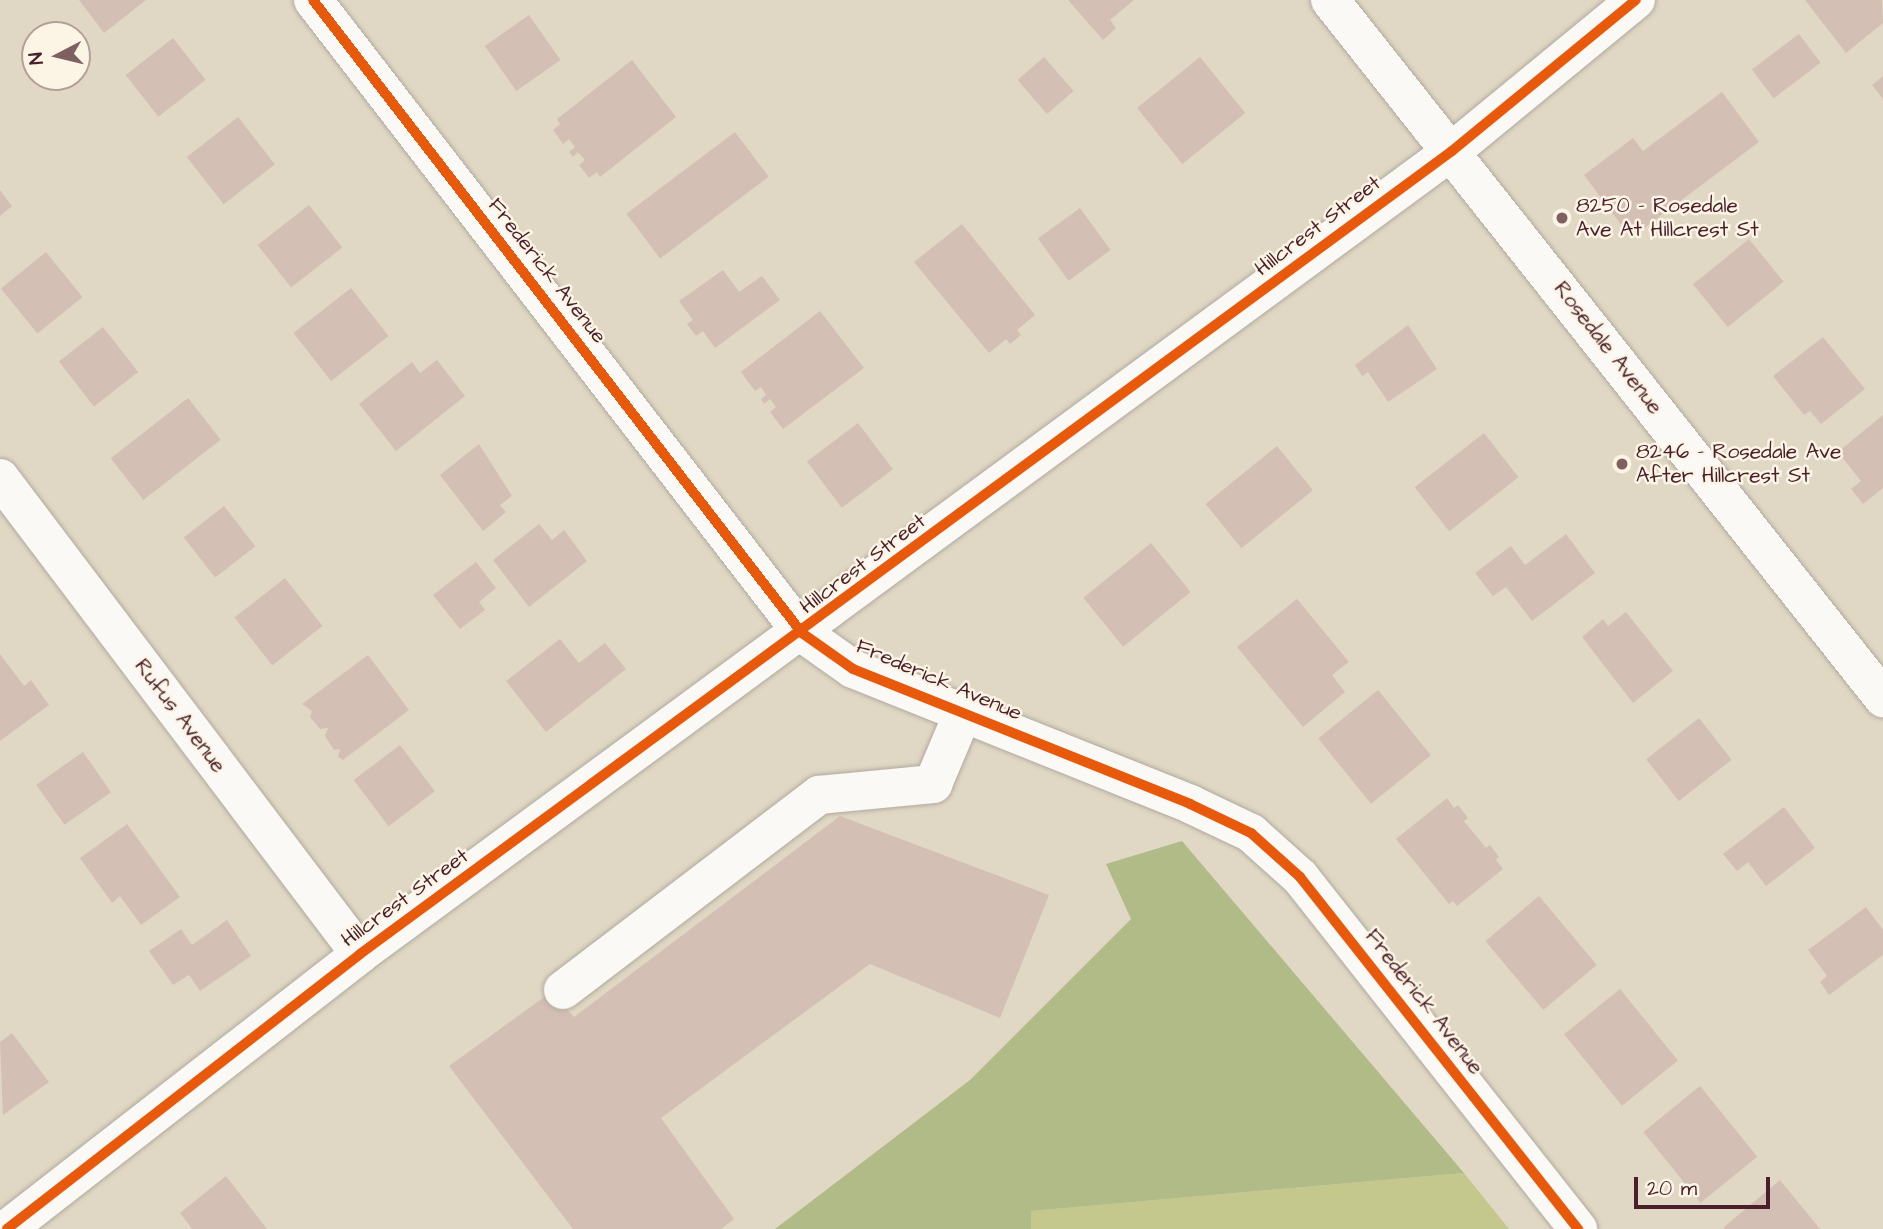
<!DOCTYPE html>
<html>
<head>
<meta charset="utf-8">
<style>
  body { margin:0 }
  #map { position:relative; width:1883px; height:1229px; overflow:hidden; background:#e0d8c4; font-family:"Architects Daughter",sans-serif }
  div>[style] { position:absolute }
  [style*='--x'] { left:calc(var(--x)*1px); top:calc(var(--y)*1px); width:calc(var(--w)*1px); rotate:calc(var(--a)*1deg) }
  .green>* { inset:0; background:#c4c88c }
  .forest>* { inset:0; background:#b1bb87 }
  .building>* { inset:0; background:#d4bfb4; transform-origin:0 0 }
  .roads { filter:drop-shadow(0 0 2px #b2a99e) drop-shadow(0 0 2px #b2a99e) }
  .minor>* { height:38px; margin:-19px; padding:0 19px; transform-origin:19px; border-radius:19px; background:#faf9f6 }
  .cycleway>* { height:10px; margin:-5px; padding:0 5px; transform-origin:5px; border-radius:5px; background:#e8590c }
  .dots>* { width:19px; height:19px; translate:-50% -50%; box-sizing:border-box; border:4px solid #fcf5e5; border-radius:50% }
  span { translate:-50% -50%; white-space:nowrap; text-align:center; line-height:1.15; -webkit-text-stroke:5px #fcf5e5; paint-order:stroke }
  .poi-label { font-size:21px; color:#4a1f2b }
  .left { translate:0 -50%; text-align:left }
  .street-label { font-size:21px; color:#4a1f2b }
  .north { position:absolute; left:21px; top:21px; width:70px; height:70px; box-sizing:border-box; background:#fcf5e5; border:2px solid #b59f9b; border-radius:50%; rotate:263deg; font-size:19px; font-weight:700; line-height:28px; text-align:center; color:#4a1f2b }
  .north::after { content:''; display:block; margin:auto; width:24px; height:32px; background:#7e6061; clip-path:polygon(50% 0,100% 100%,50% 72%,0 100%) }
  .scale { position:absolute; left:1634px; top:1177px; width:136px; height:32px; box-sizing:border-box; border:4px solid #4a1f2b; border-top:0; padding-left:9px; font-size:21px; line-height:24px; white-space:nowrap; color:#4a1f2b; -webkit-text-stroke:5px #fcf5e5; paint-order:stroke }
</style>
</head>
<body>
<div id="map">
  <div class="green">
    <div style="clip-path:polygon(1464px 1173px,1509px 1229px,1031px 1229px,1030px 1211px)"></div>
  </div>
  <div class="forest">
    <div style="clip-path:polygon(1182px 841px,1464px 1173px,1031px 1211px,1031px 1229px,775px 1229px,970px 1080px,1131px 919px,1106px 864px)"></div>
  </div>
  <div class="building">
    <div style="clip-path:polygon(79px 0,146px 0,104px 33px)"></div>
    <div style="clip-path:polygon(1068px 0,1134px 0,1110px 20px,1116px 28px,1103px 40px)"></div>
    <div style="clip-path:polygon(1805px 0,1882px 0,1883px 23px,1846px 53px)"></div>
    <div style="left:529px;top:15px;width:55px;height:54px;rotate:55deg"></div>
    <div style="left:1799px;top:34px;width:36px;height:59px;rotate:53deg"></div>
    <div style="left:173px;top:38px;width:53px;height:60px;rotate:52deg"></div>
    <div style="left:1044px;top:57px;width:45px;height:35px;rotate:49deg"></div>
    <div style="left:1200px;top:57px;width:72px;height:81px;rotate:51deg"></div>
    <div style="clip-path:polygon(632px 60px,676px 117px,600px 177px,597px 172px,589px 178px,579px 165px,585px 160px,578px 152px,573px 157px,569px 152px,575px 147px,569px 139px,563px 144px,553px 130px,560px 124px,557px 119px)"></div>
    <div style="clip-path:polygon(1883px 76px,1883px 99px,1872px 85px)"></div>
    <div style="clip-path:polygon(1722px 92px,1759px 142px,1631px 238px,1584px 175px,1633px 138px,1643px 151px)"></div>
    <div style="left:238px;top:117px;width:60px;height:65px;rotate:52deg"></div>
    <div style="left:735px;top:132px;width:56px;height:136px;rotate:53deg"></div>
    <div style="clip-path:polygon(0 190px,12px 206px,0 216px)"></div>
    <div style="left:309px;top:205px;width:54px;height:65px;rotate:52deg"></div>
    <div style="left:1080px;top:208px;width:52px;height:52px;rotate:54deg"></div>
    <div style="clip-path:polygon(962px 224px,1035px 315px,1017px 330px,1021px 335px,1010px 344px,1006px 339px,989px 353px,914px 262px)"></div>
    <div style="left:1749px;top:239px;width:55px;height:72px;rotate:51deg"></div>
    <div style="left:46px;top:252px;width:58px;height:58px;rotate:51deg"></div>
    <div style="clip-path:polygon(723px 270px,739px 292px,762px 276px,780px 300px,715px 348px,703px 331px,696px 336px,687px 324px,693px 320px,679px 301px)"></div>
    <div style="left:351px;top:288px;width:61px;height:73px;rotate:52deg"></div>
    <div style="clip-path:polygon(820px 311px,864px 368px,783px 429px,770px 412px,776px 407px,770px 399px,764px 404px,761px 399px,766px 395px,761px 387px,755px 391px,741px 372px)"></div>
    <div style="clip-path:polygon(1408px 325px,1437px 369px,1388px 402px,1368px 372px,1362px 376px,1355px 365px)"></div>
    <div style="left:103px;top:327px;width:57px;height:56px;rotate:52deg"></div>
    <div style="clip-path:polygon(1823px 337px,1865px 389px,1821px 424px,1810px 411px,1804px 415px,1773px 376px)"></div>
    <div style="clip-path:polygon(437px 360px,465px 396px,396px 451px,359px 404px,412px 362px,420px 373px)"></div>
    <div style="left:188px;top:398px;width:53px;height:98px;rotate:52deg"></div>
    <div style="clip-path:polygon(1883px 415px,1883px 488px,1863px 504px,1851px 489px,1861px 481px,1838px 452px)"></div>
    <div style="left:858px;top:423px;width:58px;height:64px;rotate:53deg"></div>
    <div style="left:1484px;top:433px;width:56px;height:88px;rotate:52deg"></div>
    <div style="clip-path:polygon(479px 444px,512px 496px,500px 505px,506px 512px,483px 531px,440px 475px)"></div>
    <div style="left:1277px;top:446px;width:57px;height:92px;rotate:51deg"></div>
    <div style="left:224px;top:506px;width:51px;height:51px;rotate:52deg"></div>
    <div style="clip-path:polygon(539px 524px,552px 540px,564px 530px,587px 561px,529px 607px,493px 560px)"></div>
    <div style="clip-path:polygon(1566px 534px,1595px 573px,1532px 621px,1506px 587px,1493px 596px,1475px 573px,1511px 546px,1525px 565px)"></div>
    <div style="left:1151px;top:543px;width:63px;height:87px;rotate:51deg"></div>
    <div style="clip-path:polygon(476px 562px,496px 588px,479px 602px,485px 610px,460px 629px,433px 595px)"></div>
    <div style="left:285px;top:578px;width:61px;height:64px;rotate:52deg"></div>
    <div style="clip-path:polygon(1297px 599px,1349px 662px,1332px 675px,1345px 692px,1303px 727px,1237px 647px)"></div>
    <div style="clip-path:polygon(1626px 612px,1673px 671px,1633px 703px,1582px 637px,1603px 619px,1608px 626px)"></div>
    <div style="clip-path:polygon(560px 639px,579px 663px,605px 643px,626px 669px,546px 732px,506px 681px)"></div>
    <div style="clip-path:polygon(0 654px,24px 686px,31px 680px,49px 705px,0 741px)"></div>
    <div style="clip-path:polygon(368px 655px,409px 710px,343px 760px,338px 757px,340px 749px,334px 750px,325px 736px,328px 728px,320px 729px,310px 717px,312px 711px,302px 704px)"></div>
    <div style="left:1378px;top:690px;width:84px;height:77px;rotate:51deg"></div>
    <div style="left:1699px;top:718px;width:53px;height:67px;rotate:52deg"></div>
    <div style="left:400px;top:745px;width:58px;height:58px;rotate:53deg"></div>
    <div style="left:83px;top:752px;width:49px;height:57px;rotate:55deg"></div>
    <div style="clip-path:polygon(1447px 798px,1454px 808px,1458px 805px,1468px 818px,1464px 821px,1486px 848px,1490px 845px,1499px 857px,1496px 860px,1503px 869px,1457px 906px,1453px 901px,1449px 904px,1396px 839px)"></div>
    <div style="clip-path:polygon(1784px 807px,1815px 848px,1766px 886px,1748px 862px,1737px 871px,1723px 854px)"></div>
    <div style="clip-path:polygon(840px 816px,1049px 895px,1000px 1018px,870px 964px,661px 1118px,734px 1219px,721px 1229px,573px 1229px,449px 1066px,551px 992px,574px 1017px)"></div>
    <div style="clip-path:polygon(127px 824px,180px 897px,141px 925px,120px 896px,112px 903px,80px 858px)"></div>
    <div style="left:1539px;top:896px;width:90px;height:70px;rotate:50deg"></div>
    <div style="clip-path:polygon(1866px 907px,1883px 930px,1883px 955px,1829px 995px,1820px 982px,1827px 976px,1808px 950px)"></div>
    <div style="clip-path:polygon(227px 920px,251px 956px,200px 991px,189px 975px,173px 985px,149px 951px,181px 929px,192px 945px)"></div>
    <div style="left:1620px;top:989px;width:92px;height:72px;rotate:51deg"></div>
    <div style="clip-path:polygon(12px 1033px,49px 1082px,3px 1115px,0 1042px)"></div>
    <div style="left:1700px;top:1086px;width:91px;height:73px;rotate:51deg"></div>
    <div style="clip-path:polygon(226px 1176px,267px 1229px,192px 1229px,180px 1213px)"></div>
    <div style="clip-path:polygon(1780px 1180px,1820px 1229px,1725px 1229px,1724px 1227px)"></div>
  </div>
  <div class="roads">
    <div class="minor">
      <div style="--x:313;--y:0;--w:800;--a:52.31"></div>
      <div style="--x:802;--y:633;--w:62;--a:35.2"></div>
      <div style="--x:853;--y:669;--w:363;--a:21.8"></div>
      <div style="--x:1190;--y:804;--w:68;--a:25.4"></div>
      <div style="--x:1251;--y:833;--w:66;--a:41.9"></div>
      <div style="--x:1300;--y:877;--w:449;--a:51.7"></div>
      <div style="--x:1330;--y:0;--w:891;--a:51.61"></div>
      <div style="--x:0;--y:478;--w:597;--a:52.9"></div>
      <div style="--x:563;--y:990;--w:322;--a:-37.3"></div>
      <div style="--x:819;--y:795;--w:115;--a:-5.5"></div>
      <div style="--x:933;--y:784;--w:77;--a:-67.1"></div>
      <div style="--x:7;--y:1229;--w:447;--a:-37.9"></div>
      <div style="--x:360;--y:954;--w:1355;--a:-36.33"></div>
      <div style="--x:1452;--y:151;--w:238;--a:-39.4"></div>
    </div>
  </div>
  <div class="cycleway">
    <div style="--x:313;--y:0;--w:800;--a:52.31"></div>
    <div style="--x:802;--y:633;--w:62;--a:35.2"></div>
    <div style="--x:853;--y:669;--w:363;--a:21.8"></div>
    <div style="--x:1190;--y:804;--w:68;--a:25.4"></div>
    <div style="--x:1251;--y:833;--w:66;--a:41.9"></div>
    <div style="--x:1300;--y:877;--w:449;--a:51.7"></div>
    <div style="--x:7;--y:1229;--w:447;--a:-37.9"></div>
    <div style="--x:360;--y:954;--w:1355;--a:-36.33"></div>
    <div style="--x:1452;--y:151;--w:238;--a:-39.4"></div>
  </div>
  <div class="dots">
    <div style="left:1562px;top:218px;background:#7e6061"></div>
    <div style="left:1622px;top:464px;background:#7e6061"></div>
  </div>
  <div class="poi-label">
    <span class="left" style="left:1576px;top:218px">8250 - Rosedale<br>Ave At Hillcrest St</span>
    <span class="left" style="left:1636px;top:464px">8246 - Rosedale Ave<br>After Hillcrest St</span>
  </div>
  <div class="street-label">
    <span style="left:1318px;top:226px;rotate:-37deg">Hillcrest Street</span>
    <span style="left:547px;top:271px;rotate:52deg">Frederick Avenue</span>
    <span style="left:1608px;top:348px;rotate:52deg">Rosedale Avenue</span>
    <span style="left:863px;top:564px;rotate:-37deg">Hillcrest Street</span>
    <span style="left:939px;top:680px;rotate:23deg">Frederick Avenue</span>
    <span style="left:180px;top:716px;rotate:53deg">Rufus Avenue</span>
    <span style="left:405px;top:898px;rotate:-36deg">Hillcrest Street</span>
    <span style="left:1424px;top:1002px;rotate:52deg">Frederick Avenue</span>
  </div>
  <div class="north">N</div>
  <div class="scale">20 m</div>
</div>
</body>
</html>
